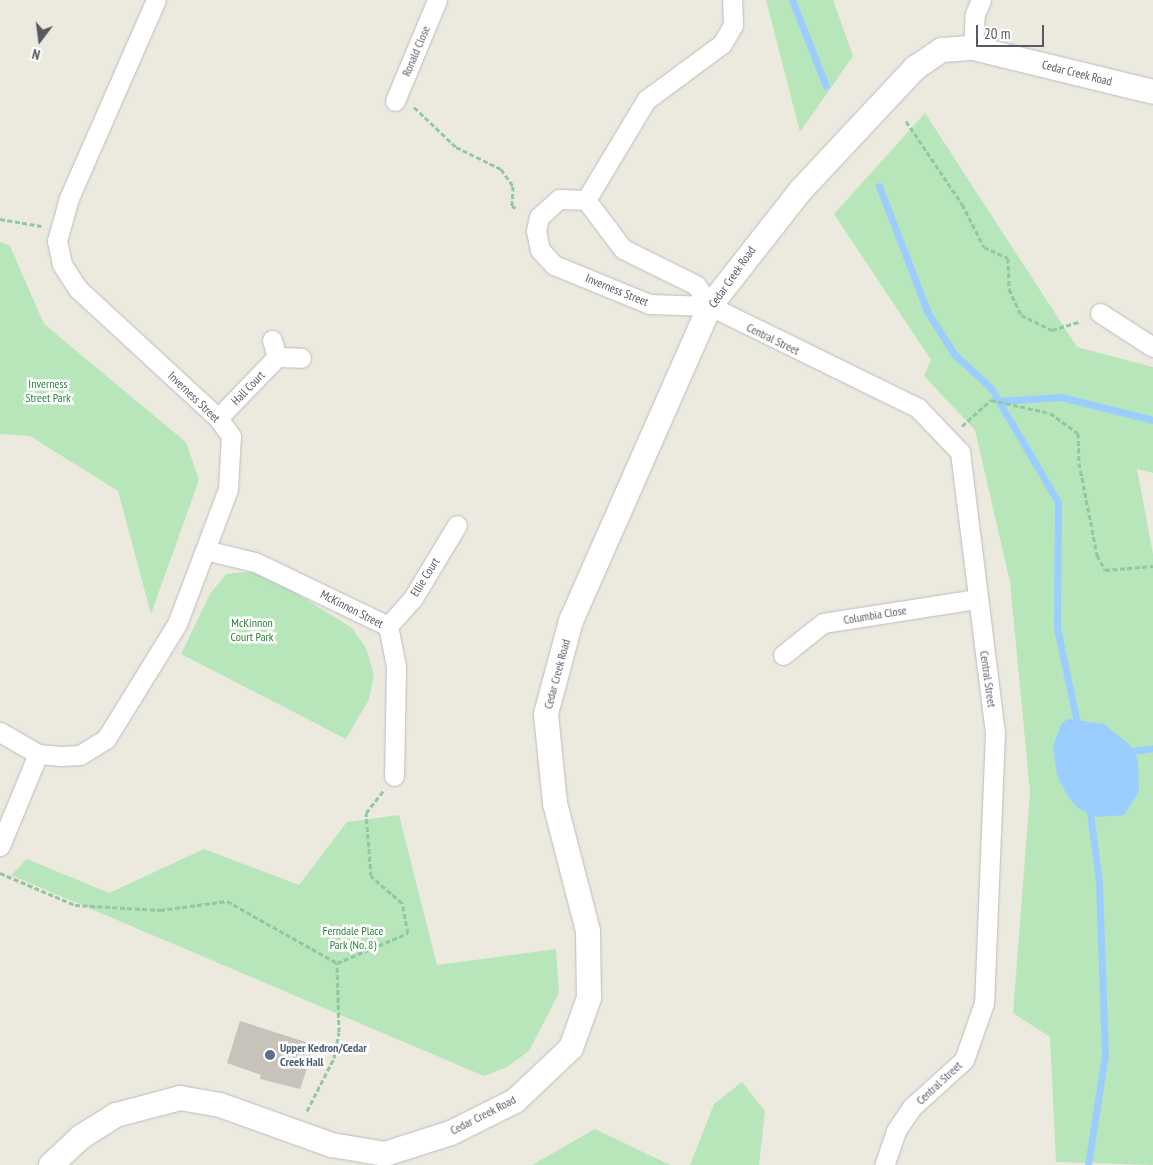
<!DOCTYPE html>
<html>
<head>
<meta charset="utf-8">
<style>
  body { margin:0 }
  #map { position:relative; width:1153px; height:1165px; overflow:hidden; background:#eceade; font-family:"PT Sans Narrow",sans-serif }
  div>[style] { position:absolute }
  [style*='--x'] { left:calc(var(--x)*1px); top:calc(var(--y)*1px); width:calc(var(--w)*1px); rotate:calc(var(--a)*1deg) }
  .green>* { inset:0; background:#b8e6bb }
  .water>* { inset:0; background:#9bcdff }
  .stream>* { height:7px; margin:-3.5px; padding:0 3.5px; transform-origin:3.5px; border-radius:3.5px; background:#9bcdff }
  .building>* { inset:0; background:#c7c3bb }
  .path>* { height:3px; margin-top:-1.5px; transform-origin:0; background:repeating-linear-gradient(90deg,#91c7a3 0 5px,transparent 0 7.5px) }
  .roads { filter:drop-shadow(0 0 1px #b9bbc1) drop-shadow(0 0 1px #b9bbc1) }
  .minor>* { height:19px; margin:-9.5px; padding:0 9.5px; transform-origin:9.5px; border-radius:9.5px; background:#fff }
  .tertiary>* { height:24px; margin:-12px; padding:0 12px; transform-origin:12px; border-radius:12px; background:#fff }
  .dots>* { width:14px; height:14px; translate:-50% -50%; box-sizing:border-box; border:2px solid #fff; border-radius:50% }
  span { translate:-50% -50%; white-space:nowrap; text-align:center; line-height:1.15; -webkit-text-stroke:5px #fff; paint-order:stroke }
  .street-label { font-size:12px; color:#575b61 }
  .park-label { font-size:12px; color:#2e8237 }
  .service-label { font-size:12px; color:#4e5e75; font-weight:700 }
  .left { translate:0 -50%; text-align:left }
  .north { position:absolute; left:15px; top:15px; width:50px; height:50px; -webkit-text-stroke:4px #fff; paint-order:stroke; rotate:195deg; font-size:14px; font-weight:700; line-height:20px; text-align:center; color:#575b61 }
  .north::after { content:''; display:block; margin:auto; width:18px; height:22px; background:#575b61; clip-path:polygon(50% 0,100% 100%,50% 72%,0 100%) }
  .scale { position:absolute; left:976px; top:25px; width:68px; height:22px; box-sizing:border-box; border:2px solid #575b61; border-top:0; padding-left:6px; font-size:15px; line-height:18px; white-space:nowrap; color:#575b61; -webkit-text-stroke:4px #fff; paint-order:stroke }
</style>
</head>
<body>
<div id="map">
  <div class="green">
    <div style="clip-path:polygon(766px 0,833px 0,853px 56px,800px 132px)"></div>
    <div style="clip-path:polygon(925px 113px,1077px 347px,1153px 367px,1153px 473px,1137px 469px,1153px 554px,1153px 1165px,1056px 1162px,1050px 1037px,1013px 1013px,1030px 792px,1010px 582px,975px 430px,924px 376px,931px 360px,834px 214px)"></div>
    <div style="clip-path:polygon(0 242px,10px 246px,44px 324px,186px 442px,199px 480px,151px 614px,118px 491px,30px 436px,0 434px)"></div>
    <div style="clip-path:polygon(246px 572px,265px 574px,352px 628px,366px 648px,374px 675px,369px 699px,346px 739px,181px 654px,210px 594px,226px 574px)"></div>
    <div style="clip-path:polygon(399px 815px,437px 965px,556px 949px,559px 993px,529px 1051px,507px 1067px,484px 1076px,11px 875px,27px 859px,109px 893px,204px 849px,299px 885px,347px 822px)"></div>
    <div style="clip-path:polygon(742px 1082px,765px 1111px,759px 1165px,690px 1165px,714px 1104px)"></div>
    <div style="clip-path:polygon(595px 1129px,670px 1165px,532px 1165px)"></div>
  </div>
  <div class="water">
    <div style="clip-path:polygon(1068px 719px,1104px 724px,1130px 745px,1138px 760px,1139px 792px,1124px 815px,1098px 817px,1079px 809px,1068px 797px,1057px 775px,1053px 747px,1061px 724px)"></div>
  </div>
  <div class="stream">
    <div style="--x:792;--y:0;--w:92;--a:68.4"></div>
    <div style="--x:879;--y:186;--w:136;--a:68.9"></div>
    <div style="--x:928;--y:313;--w:50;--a:57.3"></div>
    <div style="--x:955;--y:355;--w:49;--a:42.5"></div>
    <div style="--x:991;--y:388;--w:132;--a:59.6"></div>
    <div style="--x:1058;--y:502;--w:126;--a:90.5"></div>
    <div style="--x:1057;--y:628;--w:102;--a:78.1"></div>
    <div style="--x:999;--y:401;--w:62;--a:-3.7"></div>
    <div style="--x:1061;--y:397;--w:95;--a:14"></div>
    <div style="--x:1126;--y:752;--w:27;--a:-8"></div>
    <div style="--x:1088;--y:1165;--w:111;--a:-81.2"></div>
    <div style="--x:1105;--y:1055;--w:174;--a:-92"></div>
    <div style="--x:1099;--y:881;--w:77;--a:-97.5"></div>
  </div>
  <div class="building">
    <div style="clip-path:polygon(240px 1021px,315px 1045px,300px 1089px,260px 1079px,261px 1075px,227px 1063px)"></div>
  </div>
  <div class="path">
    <div style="--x:414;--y:107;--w:58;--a:43.6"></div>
    <div style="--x:456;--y:147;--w:50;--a:26.1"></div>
    <div style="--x:501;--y:169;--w:21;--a:55"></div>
    <div style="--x:513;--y:186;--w:20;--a:93"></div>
    <div style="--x:512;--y:206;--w:4;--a:27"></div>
    <div style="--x:906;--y:121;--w:100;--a:56"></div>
    <div style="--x:962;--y:204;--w:48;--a:62.9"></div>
    <div style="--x:984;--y:247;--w:26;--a:25"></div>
    <div style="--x:1008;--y:258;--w:31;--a:88"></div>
    <div style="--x:1009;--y:289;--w:29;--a:65"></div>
    <div style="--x:1021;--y:315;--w:34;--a:26"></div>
    <div style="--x:1052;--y:330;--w:30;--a:-17"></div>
    <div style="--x:0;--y:219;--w:42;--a:9.7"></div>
    <div style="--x:962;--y:426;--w:39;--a:-42"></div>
    <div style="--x:991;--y:400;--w:60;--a:12.4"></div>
    <div style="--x:1050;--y:413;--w:34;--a:36"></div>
    <div style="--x:1078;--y:433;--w:30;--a:88"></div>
    <div style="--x:1079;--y:463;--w:94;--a:78.9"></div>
    <div style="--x:1097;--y:555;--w:17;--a:62"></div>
    <div style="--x:1105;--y:570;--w:48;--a:-4.8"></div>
    <div style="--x:0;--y:873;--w:82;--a:23.1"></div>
    <div style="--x:75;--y:905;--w:85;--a:3.4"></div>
    <div style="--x:160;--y:910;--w:68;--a:-7.7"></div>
    <div style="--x:227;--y:901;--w:126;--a:29.4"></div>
    <div style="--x:307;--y:1111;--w:59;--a:-63"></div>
    <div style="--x:334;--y:1058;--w:26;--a:-79"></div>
    <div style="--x:339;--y:1032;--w:69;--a:-91.7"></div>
    <div style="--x:337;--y:963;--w:77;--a:-22.9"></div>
    <div style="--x:408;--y:933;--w:31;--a:-101"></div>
    <div style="--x:402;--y:903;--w:41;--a:-138.9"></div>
    <div style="--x:371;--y:876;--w:63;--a:-94.5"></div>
    <div style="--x:366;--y:813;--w:28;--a:-52"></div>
  </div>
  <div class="roads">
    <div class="minor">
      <div style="--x:973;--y:48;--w:34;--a:-87"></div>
      <div style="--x:975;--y:14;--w:15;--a:-67"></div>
      <div style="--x:395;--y:101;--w:109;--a:-67.4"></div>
      <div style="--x:586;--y:200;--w:117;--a:-59"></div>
      <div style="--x:646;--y:100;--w:94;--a:-36.4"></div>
      <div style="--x:722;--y:44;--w:22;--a:-60"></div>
      <div style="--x:733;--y:25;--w:25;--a:-92"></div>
      <div style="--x:710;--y:306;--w:25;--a:-124"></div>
      <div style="--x:696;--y:285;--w:81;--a:-153.7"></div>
      <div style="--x:623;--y:249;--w:61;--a:-127.1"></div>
      <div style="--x:586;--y:200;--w:27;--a:-178"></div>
      <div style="--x:559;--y:199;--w:27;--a:138"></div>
      <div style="--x:539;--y:217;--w:14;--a:102"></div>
      <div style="--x:536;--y:231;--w:19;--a:78"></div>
      <div style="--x:540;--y:250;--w:21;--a:47"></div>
      <div style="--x:554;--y:265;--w:103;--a:22.3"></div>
      <div style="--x:649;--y:304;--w:61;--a:1.9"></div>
      <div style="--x:710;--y:306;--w:232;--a:26.1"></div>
      <div style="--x:918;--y:408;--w:61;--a:46.3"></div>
      <div style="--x:960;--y:452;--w:282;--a:82.9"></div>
      <div style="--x:995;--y:732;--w:271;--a:92.3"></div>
      <div style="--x:984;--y:1003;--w:60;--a:109.3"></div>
      <div style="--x:964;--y:1060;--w:70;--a:137.9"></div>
      <div style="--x:912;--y:1107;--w:29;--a:124"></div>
      <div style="--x:896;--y:1131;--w:36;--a:109"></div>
      <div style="--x:1100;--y:313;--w:63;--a:32.7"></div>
      <div style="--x:272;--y:340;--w:18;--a:74"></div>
      <div style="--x:218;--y:418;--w:85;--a:-46"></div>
      <div style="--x:277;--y:357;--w:24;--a:2"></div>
      <div style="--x:205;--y:550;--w:51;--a:13.5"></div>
      <div style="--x:255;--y:562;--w:148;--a:25.7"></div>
      <div style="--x:388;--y:626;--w:41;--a:78.7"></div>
      <div style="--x:396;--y:666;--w:110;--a:91"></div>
      <div style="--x:388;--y:626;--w:38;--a:-48"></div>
      <div style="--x:413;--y:598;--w:85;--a:-58.9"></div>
      <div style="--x:783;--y:655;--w:51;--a:-38.7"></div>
      <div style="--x:823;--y:623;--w:156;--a:-8.9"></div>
      <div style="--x:0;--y:732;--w:44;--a:30.1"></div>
      <div style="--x:38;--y:754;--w:23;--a:5"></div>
      <div style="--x:61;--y:756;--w:19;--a:-3"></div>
      <div style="--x:80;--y:755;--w:31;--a:-32"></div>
      <div style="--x:106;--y:739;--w:135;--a:-58.3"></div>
      <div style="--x:177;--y:624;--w:144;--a:-69.3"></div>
      <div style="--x:228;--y:489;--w:53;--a:-86.8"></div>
      <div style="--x:231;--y:436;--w:22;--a:-126"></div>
      <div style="--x:218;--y:418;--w:190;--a:-137.3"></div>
      <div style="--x:78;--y:289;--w:30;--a:-123"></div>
      <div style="--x:62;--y:264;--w:24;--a:-102"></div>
      <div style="--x:57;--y:241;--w:45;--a:-74.4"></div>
      <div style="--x:69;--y:198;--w:216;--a:-66.3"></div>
      <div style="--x:0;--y:846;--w:100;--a:-67.6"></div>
    </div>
    <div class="tertiary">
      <div style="--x:51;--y:1165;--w:41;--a:-43"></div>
      <div style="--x:81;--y:1137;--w:41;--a:-32.2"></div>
      <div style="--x:116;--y:1115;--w:66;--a:-14.9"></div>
      <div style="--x:180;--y:1098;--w:41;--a:9.9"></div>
      <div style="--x:220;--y:1105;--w:119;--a:19.7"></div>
      <div style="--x:332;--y:1145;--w:54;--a:9.6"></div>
      <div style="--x:385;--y:1154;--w:69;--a:-17.7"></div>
      <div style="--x:451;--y:1133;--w:72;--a:-26.6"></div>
      <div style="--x:515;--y:1101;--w:77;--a:-43.4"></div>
      <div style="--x:571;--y:1048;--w:53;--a:-70.2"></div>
      <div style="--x:589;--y:998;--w:67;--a:-90.9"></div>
      <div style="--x:588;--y:931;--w:132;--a:-104.5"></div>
      <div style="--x:555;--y:803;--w:89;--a:-95.8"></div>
      <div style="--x:546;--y:714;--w:96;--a:-75"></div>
      <div style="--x:571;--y:621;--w:344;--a:-66.2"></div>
      <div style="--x:710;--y:306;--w:147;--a:-51.9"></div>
      <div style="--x:801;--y:190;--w:167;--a:-46.9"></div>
      <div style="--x:915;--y:68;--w:32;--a:-34"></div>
      <div style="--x:942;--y:50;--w:31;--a:-4"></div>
      <div style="--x:973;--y:48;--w:185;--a:13.7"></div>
    </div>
  </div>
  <div class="dots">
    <div style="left:270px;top:1055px;background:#5c6f8a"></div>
  </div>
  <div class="street-label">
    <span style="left:416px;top:51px;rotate:-67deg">Ronald Close</span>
    <span style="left:1077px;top:73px;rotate:14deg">Cedar Creek Road</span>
    <span style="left:732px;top:277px;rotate:-55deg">Cedar Creek Road</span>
    <span style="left:617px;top:290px;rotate:22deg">Inverness Street</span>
    <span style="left:773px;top:339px;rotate:26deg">Central Street</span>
    <span style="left:248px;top:388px;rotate:-46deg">Hall Court</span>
    <span style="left:194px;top:397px;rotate:44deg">Inverness Street</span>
    <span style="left:425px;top:577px;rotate:-58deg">Ellie Court</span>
    <span style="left:352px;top:609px;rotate:27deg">McKinnon Street</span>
    <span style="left:875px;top:615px;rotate:-9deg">Columbia Close</span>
    <span style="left:557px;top:674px;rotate:-75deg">Cedar Creek Road</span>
    <span style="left:988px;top:679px;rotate:82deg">Central Street</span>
    <span style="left:939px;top:1083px;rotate:-43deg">Central Street</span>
    <span style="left:483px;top:1115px;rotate:-27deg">Cedar Creek Road</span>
  </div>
  <div class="park-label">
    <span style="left:48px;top:391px">Inverness<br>Street Park</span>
    <span style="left:252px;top:630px">McKinnon<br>Court Park</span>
    <span style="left:353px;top:938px">Ferndale Place<br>Park (No. 8)</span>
  </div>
  <div class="service-label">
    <span class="left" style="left:280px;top:1055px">Upper Kedron/Cedar<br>Creek Hall</span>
  </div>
  <div class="north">N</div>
  <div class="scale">20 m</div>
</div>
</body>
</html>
